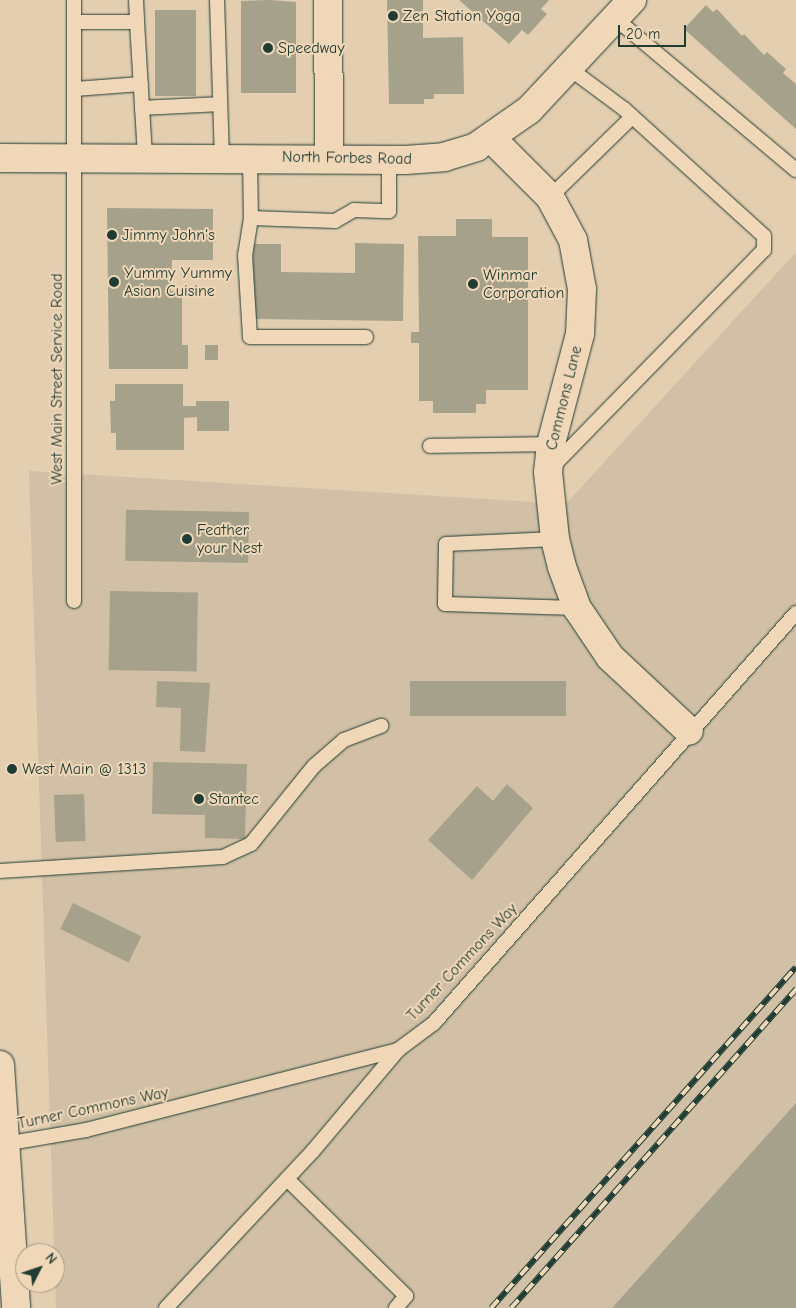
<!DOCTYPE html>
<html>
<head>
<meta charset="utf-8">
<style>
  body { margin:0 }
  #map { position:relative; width:796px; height:1308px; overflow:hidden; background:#e3ceb0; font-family:"Comic Neue",sans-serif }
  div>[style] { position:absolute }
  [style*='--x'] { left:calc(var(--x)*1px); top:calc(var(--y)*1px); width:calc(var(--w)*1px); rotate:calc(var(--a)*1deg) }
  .built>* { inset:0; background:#d1c0a5 }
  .building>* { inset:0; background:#a6a18a; transform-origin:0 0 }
  .roads { filter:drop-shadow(0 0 1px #1f3d34) drop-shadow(0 0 1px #1f3d34) }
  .service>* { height:14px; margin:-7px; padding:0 7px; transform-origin:7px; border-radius:7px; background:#f0d7b8 }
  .minor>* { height:28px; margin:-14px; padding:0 14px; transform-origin:14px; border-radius:14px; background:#f0d7b8 }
  .primary>* { height:28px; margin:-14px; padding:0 14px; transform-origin:14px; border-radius:14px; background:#f0d7b8 }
  .rail>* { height:5.5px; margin-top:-2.75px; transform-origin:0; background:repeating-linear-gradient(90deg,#f0d7b8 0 11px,#1f3d34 0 22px); box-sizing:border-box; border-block:1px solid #1f3d34 }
  .dots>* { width:14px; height:14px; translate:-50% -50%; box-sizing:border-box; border:2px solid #f0d7b8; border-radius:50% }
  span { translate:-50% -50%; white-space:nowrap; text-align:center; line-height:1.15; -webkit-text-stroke:4px #f0d7b8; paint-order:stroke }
  .poi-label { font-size:16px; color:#1f3d34 }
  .left { translate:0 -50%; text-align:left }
  .street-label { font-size:16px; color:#1f3d34 }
  .north { position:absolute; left:15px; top:1243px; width:50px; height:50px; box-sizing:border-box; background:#f0d7b8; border:1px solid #9c9983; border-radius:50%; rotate:49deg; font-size:14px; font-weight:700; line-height:20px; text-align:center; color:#1f3d34 }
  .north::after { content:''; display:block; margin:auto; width:18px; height:22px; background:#1f3d34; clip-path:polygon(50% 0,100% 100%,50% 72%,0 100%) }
  .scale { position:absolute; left:618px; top:25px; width:68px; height:22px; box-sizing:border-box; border:2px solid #1f3d34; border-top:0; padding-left:6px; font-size:15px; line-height:18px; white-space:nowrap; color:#1f3d34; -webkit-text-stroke:4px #f0d7b8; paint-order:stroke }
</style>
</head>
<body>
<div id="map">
  <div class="built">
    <div style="clip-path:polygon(796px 252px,796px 1308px,56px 1308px,29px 471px,566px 504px)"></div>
  </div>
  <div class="building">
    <div style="clip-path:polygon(270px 0,296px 2px,296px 93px,241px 93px,241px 1px)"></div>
    <div style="clip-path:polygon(387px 0,423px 0,423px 38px,463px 37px,464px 94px,434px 94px,434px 99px,424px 99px,424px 104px,389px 104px)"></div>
    <div style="clip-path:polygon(459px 0,549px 0,541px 9px,547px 14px,528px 35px,522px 30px,509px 44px)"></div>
    <div style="clip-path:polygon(706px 5px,713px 12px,717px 9px,742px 36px,744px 34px,764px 55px,767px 52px,786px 69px,783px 73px,796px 84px,796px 129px,684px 29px)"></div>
    <div style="left:155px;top:10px;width:41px;height:86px"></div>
    <div style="clip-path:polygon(107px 208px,213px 209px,213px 260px,172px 260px,171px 291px,182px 291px,182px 345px,188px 345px,188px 369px,109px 369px)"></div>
    <div style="clip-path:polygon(456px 219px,492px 219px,492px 237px,528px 237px,528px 390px,486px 390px,486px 404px,476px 404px,476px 413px,433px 413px,433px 401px,419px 401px,419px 343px,411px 343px,411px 332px,419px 332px,418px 236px,456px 236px)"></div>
    <div style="clip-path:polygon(355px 243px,404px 244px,403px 321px,252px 319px,253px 244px,281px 244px,281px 272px,355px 273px)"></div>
    <div style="left:205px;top:345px;width:13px;height:15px"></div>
    <div style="clip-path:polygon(115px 384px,183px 384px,183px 406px,196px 406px,196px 401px,229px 401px,229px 431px,197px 431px,197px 417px,184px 418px,184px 450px,116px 450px,116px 433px,111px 433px,110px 401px,115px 401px)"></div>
    <div style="left:249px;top:512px;width:51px;height:123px;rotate:91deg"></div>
    <div style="left:110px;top:591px;width:88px;height:79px;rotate:1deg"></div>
    <div style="clip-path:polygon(157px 681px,210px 683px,205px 752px,180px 751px,181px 708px,156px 707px)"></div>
    <div style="left:410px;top:681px;width:156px;height:35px"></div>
    <div style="clip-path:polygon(153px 762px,247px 764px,245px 839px,205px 838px,205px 815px,152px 814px)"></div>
    <div style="clip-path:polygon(507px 784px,533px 808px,472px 880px,428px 840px,477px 786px,493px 801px)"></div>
    <div style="left:84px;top:794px;width:47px;height:30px;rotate:88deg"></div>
    <div style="left:73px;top:903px;width:76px;height:29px;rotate:26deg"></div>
    <div style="clip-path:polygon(796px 1103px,796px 1308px,612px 1308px)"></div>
  </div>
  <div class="roads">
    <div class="service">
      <div style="--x:136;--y:0;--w:22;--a:87"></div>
      <div style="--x:217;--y:0;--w:157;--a:88.2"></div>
      <div style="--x:616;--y:19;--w:235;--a:40"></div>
      <div style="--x:74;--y:22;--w:63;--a:0"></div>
      <div style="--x:137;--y:22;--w:135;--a:86.6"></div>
      <div style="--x:75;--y:89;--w:66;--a:-4.3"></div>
      <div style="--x:142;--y:108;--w:78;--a:-2.9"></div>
      <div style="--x:250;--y:157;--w:61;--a:89.1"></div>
      <div style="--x:251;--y:218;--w:84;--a:2"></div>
      <div style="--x:335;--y:221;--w:22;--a:-30"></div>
      <div style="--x:354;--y:210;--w:35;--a:2"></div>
      <div style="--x:389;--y:211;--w:52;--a:-90"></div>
      <div style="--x:550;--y:197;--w:115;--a:-44.3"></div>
      <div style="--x:251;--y:218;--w:37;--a:99"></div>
      <div style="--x:245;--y:255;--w:82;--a:86.5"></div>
      <div style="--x:250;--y:337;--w:116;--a:0"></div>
      <div style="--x:430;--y:446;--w:121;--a:-0.9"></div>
      <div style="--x:551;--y:468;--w:305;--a:-45.7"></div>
      <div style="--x:764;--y:250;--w:14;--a:-90"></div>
      <div style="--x:764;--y:236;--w:189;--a:-137.8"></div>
      <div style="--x:624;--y:109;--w:69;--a:-143.3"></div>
      <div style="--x:555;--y:539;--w:109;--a:177.4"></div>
      <div style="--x:446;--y:544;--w:60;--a:91"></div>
      <div style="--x:445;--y:604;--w:132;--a:1.7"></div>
      <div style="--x:74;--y:601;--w:601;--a:-90"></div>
      <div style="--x:0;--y:871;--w:223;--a:-3.6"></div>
      <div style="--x:223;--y:857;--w:31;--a:-25"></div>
      <div style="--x:251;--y:844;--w:100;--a:-51.1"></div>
      <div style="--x:314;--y:766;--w:40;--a:-41"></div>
      <div style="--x:344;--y:740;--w:40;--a:-21"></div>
      <div style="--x:5;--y:1144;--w:82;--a:-9.8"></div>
      <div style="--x:86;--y:1130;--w:322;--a:-14.4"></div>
      <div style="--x:398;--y:1050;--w:45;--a:-36.9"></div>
      <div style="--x:434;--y:1023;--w:547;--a:-48.56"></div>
      <div style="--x:287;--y:1179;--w:167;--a:44.5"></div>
      <div style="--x:406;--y:1296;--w:16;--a:130"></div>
      <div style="--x:166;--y:1308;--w:215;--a:-46.9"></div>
      <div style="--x:313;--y:1151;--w:132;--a:-49.9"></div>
    </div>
    <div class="minor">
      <div style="--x:328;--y:0;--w:157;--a:89.6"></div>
      <div style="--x:491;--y:138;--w:83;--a:45"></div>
      <div style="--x:550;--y:197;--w:49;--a:61.9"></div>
      <div style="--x:573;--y:240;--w:50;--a:79.6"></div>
      <div style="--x:582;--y:289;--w:45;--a:92.5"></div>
      <div style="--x:580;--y:334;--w:114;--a:104.8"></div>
      <div style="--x:551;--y:444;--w:28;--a:96"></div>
      <div style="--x:548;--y:472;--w:67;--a:84"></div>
      <div style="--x:555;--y:539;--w:29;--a:76"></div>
      <div style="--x:562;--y:567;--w:44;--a:69.9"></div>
      <div style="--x:577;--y:608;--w:59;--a:56"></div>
      <div style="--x:610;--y:657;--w:108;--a:43.1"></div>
      <div style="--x:0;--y:158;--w:405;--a:0.3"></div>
      <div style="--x:405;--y:160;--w:39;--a:-4"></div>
      <div style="--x:444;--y:157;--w:34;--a:-17"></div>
      <div style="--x:476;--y:147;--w:65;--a:-34.9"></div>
      <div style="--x:529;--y:110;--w:151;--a:-46.9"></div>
    </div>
    <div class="primary">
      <div style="--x:0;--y:1065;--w:244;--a:86.2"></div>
    </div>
  </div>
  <div class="rail">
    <div style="--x:491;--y:1308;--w:457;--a:-48.2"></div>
    <div style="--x:511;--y:1308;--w:428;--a:-48.2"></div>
  </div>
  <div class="dots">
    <div style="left:393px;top:16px;background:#1f3d34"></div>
    <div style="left:268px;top:48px;background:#1f3d34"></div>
    <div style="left:112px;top:235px;background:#1f3d34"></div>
    <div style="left:114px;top:282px;background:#1f3d34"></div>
    <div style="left:473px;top:284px;background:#1f3d34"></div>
    <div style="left:187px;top:539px;background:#1f3d34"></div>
    <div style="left:12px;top:769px;background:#1f3d34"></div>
    <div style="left:199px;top:799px;background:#1f3d34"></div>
  </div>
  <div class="poi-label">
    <span class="left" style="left:403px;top:16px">Zen Station Yoga</span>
    <span class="left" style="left:278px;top:48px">Speedway</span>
    <span class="left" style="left:122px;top:235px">Jimmy John's</span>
    <span class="left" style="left:124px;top:282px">Yummy Yummy<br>Asian Cuisine</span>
    <span class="left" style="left:483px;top:284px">Winmar<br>Corporation</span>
    <span class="left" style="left:197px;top:539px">Feather<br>your Nest</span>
    <span class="left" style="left:22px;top:769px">West Main @ 1313</span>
    <span class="left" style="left:209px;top:799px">Stantec</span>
  </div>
  <div class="street-label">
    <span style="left:347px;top:158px;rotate:1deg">North Forbes Road</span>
    <span style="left:57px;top:379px;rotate:-90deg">West Main Street Service Road</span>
    <span style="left:564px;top:398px;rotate:-76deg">Commons Lane</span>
    <span style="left:462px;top:962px;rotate:-47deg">Turner Commons Way</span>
    <span style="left:93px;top:1108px;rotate:-12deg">Turner Commons Way</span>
  </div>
  <div class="north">N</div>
  <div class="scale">20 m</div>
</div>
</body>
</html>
